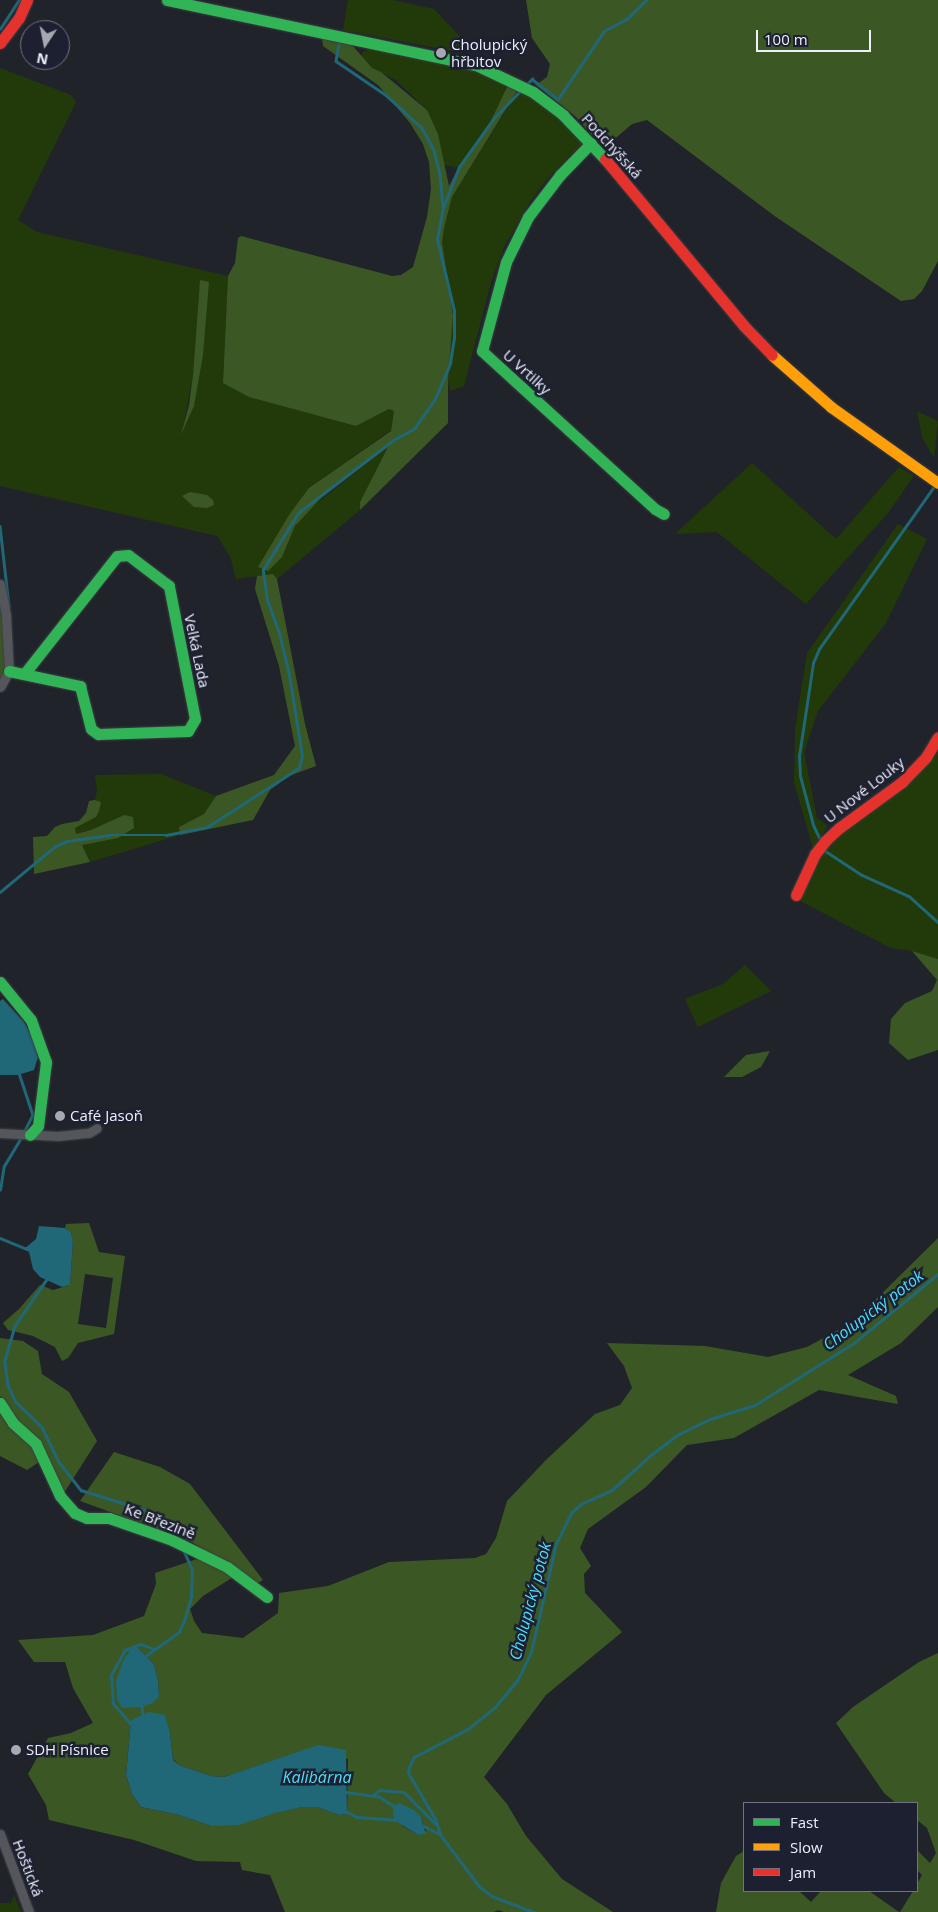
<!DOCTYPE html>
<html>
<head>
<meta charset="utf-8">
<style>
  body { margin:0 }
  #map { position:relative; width:938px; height:1912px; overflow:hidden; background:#21232b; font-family:"Open Sans",sans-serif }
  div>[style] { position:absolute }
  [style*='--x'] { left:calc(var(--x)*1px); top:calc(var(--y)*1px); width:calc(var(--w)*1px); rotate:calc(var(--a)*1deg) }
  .green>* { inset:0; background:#223a0a }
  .forest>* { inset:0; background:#3b5824 }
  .water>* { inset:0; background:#206777 }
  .stream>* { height:2.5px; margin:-1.25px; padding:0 1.25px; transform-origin:1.25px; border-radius:1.25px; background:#206777 }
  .roads { filter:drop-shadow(0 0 1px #3c3e45) drop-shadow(0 0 1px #3c3e45) }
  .street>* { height:9px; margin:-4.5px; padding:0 4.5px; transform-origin:4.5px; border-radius:4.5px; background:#54565c }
  .fast>* { height:11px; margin:-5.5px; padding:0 5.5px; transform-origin:5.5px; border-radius:5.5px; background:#30b455 }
  .slow>* { height:11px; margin:-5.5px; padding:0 5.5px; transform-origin:5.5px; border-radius:5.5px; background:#ff9f0a }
  .jam>* { height:11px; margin:-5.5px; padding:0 5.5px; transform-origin:5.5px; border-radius:5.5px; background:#e5322d }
  .dots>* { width:14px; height:14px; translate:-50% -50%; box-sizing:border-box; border:2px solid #1c2030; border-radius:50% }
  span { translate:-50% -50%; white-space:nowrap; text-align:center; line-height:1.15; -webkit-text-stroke:5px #1c2030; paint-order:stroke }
  .poi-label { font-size:15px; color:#edf0fb }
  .left { translate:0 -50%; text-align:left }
  .street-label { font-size:15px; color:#edf0fb }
  .water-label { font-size:16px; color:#4dddfc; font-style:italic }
  .legend { position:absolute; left:743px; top:1802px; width:175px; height:90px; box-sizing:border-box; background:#1c2030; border:1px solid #707381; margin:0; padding:6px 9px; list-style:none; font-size:15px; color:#edf0fb }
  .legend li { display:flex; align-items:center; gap:10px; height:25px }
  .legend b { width:25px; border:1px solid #707381 }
  .north { position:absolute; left:20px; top:20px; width:50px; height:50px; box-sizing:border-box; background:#1c2030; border:1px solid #707381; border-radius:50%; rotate:191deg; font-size:14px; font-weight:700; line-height:20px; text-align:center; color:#edf0fb }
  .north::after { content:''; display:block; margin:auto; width:18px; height:22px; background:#a6a8b2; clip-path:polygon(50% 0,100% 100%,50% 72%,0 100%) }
  .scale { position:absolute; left:756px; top:30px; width:115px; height:22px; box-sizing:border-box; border:2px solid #edf0fb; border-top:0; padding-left:6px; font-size:15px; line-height:18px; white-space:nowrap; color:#edf0fb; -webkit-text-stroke:4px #1c2030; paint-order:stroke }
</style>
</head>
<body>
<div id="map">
  <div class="green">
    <div style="clip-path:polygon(348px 0,393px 0,434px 9px,466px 43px,462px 53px,343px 30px)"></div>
    <div style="clip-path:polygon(374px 48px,479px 71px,503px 82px,507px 91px,502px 102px,482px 137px,462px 164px,456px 168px,443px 164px,438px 134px,427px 110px,396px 80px,372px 68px,363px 60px,361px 56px,364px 51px)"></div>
    <div style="clip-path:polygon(evenodd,0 68px,71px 95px,76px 102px,18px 220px,37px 232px,228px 276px,223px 383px,356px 426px,389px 409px,394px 411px,391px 430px,309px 488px,282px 557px,295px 526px,308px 510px,389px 446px,360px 502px,360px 510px,277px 579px,273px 574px,236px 579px,230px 556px,217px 536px,0 486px,0 68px,200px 280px,194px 406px,182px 433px,193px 375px,200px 280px)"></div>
    <div style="clip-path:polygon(519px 89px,567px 122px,583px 143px,548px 178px,530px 202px,504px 247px,491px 283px,464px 386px,450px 391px,448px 380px,453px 316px,442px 242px,443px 230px,452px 197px)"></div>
    <div style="clip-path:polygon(917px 411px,938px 421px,934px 458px,922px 437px)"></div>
    <div style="clip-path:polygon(752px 463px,836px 539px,899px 467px,914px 476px,888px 513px,806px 604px,717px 532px,675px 534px)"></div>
    <div style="clip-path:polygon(898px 524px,927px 539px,886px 623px,818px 711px,804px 752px,817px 818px,828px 826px,813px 848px,794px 783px,795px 729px,807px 653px)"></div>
    <div style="clip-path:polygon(938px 747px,938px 959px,912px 951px,891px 948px,798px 900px,820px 854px)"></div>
    <div style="clip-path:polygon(161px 774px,216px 796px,204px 814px,179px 827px,180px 835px,90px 862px,82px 845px,124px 815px,91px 830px,76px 834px,75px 828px,96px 817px,101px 802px,95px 800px,97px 791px,95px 775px)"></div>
    <div style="clip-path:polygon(745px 965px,771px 991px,698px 1027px,685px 999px,723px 984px)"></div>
    <div style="clip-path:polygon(14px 1895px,21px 1912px,0 1912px,0 1903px,11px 1903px)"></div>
  </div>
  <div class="forest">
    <div style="clip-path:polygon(526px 0,938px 0,938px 261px,922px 291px,914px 299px,901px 301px,776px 217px,647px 120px,632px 124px,604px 148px,575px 116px,536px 85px,547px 77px,550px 64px,532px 38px)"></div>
    <div style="clip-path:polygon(322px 38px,352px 45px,372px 68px,381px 72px,427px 110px,438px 134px,449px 186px,460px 165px,487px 129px,509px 83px,517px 91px,452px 197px,444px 228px,442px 242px,453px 316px,448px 380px,448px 423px,360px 510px,360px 502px,388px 447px,321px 498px,295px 526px,282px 557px,268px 571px,258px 567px,289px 515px,309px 488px,391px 431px,394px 411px,389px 409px,356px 426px,249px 397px,223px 383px,228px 276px,235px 263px,238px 238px,241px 236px,392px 276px,401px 275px,413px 267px,427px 217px,431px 189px,429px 162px,423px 144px,410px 123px,378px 85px,323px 46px)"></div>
    <div style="clip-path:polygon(200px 280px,209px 282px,203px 355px,194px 406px,181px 435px,189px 405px,193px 375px)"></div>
    <div style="clip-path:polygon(190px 492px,207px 495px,213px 500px,214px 505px,207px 508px,194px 507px,182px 496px)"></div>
    <div style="clip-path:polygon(273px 574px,277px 579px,305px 724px,316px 766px,289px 776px,270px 790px,253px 820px,180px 835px,179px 827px,204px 814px,216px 796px,274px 775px,295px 746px,279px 666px,255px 589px,257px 576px)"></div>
    <div style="clip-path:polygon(0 604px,9px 659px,0 683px)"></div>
    <div style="clip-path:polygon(95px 800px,101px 802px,99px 811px,96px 817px,75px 828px,76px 834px,91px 830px,124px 815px,133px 817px,134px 828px,118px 838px,82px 845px,90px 862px,34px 874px,33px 837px,47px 836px,55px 827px,62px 824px,79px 821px,86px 813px,89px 801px)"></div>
    <div style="clip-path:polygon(912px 951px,938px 959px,938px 1050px,908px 1060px,889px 1043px,891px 1019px,905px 1003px,932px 991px,937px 980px)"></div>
    <div style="clip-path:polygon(770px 1051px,761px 1067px,742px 1077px,724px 1077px,746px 1055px)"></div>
    <div style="clip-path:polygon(evenodd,89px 1223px,99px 1252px,125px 1256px,114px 1334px,78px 1343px,68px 1358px,62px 1361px,55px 1347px,33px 1336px,8px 1330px,3px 1323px,19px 1309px,40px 1285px,53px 1290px,70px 1285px,73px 1242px,71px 1232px,65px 1228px,66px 1224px,89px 1223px,85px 1274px,113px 1278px,106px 1328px,78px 1324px,85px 1274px)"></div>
    <div style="clip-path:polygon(evenodd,938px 1238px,938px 1307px,901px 1343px,848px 1375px,896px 1396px,898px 1404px,819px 1390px,734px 1438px,687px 1445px,646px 1487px,588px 1529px,580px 1548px,591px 1566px,584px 1574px,585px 1593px,622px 1632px,546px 1695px,484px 1777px,507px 1804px,526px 1836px,562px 1879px,613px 1912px,504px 1912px,498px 1910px,494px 1912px,285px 1912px,270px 1875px,242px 1870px,240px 1862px,196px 1861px,134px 1840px,49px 1820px,46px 1805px,28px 1774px,48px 1738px,71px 1733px,93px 1723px,73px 1688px,65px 1662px,34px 1662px,18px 1640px,93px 1635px,144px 1616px,156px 1584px,155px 1573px,203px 1557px,235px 1576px,203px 1596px,190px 1609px,194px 1621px,202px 1633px,243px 1638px,278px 1613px,279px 1593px,328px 1586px,389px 1562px,475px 1558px,486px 1554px,496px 1538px,507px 1501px,546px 1460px,595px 1414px,620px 1405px,632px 1388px,624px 1366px,607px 1343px,705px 1346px,768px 1357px,807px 1347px,853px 1322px,938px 1238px,138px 1648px,154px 1664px,158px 1680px,159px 1696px,138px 1648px,938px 1238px,165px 1716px,170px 1732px,173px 1759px,179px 1765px,211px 1776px,224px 1777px,305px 1750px,348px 1759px,347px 1814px,339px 1815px,317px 1807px,303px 1807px,211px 1826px,179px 1815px,141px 1807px,132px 1794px,126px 1775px,131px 1720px,165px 1716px,938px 1238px,421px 1817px,426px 1831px,418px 1835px,401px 1825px,421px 1817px)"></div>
    <div style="clip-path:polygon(0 1338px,23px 1341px,38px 1351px,42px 1374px,69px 1392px,97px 1441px,64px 1493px,0 1396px)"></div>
    <div style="clip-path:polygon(0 1411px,32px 1445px,39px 1462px,27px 1470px,0 1456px)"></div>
    <div style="clip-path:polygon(114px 1452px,160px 1467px,190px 1484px,263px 1580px,256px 1584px,192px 1542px,80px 1501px)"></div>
    <div style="clip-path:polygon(938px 1653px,938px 1912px,900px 1912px,913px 1891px,917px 1891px,917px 1884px,922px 1875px,917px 1870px,917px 1850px,930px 1863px,936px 1853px,927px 1828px,917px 1820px,917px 1803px,896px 1803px,884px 1793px,836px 1723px,853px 1707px,919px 1662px)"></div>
    <div style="clip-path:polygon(744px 1851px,744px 1891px,799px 1891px,811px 1902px,821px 1891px,869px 1891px,899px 1912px,716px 1912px,721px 1883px,736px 1856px)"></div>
  </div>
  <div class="water">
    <div style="clip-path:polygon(3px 999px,24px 1022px,33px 1039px,38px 1057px,34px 1070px,18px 1075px,0 1075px,0 1001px)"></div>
    <div style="clip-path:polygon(39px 1226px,65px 1228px,71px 1232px,73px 1242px,70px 1285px,62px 1287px,40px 1277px,33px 1269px,29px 1252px,24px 1249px,36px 1239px)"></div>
    <div style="clip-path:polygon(138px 1648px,154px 1664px,158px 1680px,159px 1696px,153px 1703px,142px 1707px,122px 1708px,117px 1699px,116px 1681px,123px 1661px,131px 1649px)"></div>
    <div style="clip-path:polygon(149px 1712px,165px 1715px,170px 1732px,173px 1760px,179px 1765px,211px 1776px,224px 1777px,318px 1745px,346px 1750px,347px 1814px,339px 1815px,317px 1807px,303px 1807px,275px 1813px,239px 1825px,211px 1826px,179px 1815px,141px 1807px,132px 1794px,126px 1775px,131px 1720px)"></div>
    <div style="clip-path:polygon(399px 1803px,414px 1810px,421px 1817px,426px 1834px,418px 1835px,394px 1820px,393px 1807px)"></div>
  </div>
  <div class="stream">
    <div style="--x:0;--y:29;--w:35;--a:-57"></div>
    <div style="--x:339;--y:44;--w:17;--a:100"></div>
    <div style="--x:336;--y:61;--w:60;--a:34.2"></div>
    <div style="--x:386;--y:95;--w:49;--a:42.5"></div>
    <div style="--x:422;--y:128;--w:25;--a:61"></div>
    <div style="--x:434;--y:150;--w:25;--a:76"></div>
    <div style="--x:440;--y:174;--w:32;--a:85"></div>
    <div style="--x:528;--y:83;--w:6;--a:-45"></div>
    <div style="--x:532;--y:79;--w:33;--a:38"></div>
    <div style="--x:558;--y:99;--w:82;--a:-55.9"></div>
    <div style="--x:604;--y:31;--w:26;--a:-28"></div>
    <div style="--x:627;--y:19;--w:27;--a:-45"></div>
    <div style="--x:0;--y:526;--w:81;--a:83.6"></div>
    <div style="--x:819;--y:838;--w:14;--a:-115"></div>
    <div style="--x:813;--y:825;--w:51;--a:-104.9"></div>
    <div style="--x:800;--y:776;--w:20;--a:-93"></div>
    <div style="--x:799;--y:756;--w:94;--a:-81.4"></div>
    <div style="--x:813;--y:663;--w:15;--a:-67"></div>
    <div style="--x:819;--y:649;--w:197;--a:-54.7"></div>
    <div style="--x:824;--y:850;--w:45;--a:33.3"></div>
    <div style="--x:862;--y:875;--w:51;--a:24.1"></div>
    <div style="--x:909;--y:896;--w:39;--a:42"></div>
    <div style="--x:0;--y:892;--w:70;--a:-39.8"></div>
    <div style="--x:54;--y:847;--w:14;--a:-25"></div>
    <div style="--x:67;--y:841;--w:43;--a:-7.9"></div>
    <div style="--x:110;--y:835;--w:56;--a:0"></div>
    <div style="--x:166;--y:835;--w:42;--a:-11"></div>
    <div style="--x:207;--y:827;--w:109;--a:-32.7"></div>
    <div style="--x:299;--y:768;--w:12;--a:-76"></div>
    <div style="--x:302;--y:756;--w:82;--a:-99.1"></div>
    <div style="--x:289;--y:675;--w:43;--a:-103.4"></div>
    <div style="--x:279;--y:633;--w:35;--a:-110"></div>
    <div style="--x:267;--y:600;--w:30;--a:-98"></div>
    <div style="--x:263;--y:570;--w:67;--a:-58.4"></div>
    <div style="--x:298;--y:513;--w:120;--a:-37.5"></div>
    <div style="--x:393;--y:440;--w:24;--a:-28"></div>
    <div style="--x:414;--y:429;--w:37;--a:-55"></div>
    <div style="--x:435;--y:399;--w:39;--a:-67"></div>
    <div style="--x:450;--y:363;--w:25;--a:-81"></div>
    <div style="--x:454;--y:338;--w:27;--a:-90"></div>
    <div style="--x:454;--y:311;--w:74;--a:-103.3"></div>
    <div style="--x:437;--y:239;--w:32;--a:-79"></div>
    <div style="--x:443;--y:208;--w:44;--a:-68.7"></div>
    <div style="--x:459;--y:167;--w:60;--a:-54.5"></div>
    <div style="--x:494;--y:118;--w:39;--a:-46"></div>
    <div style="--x:19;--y:1073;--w:44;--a:71.6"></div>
    <div style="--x:33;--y:1115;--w:18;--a:117"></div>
    <div style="--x:0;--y:1190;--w:24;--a:-81"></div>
    <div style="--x:4;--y:1166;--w:35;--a:-59"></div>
    <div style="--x:0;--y:1238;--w:29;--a:22"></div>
    <div style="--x:48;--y:1278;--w:58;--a:124.5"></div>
    <div style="--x:15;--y:1326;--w:37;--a:106"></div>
    <div style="--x:5;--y:1362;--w:23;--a:83"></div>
    <div style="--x:8;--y:1385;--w:19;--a:65"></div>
    <div style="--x:16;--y:1402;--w:36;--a:44"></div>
    <div style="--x:42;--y:1427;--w:39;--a:64"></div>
    <div style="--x:59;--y:1462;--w:36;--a:52"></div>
    <div style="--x:81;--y:1490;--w:81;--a:17.3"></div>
    <div style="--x:158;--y:1514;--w:14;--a:34"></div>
    <div style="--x:170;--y:1522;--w:16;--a:72"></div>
    <div style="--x:144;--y:1657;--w:43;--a:-35.5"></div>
    <div style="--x:179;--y:1632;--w:15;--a:-67"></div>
    <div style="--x:185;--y:1618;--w:22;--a:-74"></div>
    <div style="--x:191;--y:1597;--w:27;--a:-88"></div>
    <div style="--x:192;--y:1570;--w:22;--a:-114"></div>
    <div style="--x:142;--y:1704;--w:12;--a:85"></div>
    <div style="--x:133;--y:1727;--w:30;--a:-131"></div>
    <div style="--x:113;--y:1704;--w:29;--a:-94"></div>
    <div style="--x:111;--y:1675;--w:29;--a:-61"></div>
    <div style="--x:125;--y:1650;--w:17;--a:-21"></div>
    <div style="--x:141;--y:1644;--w:14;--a:21"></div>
    <div style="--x:346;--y:1792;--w:34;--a:8"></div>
    <div style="--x:380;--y:1797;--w:20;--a:33"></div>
    <div style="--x:373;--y:1795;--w:9;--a:-36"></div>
    <div style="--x:380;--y:1790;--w:24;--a:5"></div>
    <div style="--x:404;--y:1792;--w:45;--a:45"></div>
    <div style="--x:346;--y:1811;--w:13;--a:29"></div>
    <div style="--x:357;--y:1817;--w:39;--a:4"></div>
    <div style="--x:422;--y:1825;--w:20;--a:27"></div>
    <div style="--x:440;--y:1834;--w:66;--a:53"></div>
    <div style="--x:480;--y:1887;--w:15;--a:37"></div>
    <div style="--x:492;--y:1896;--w:45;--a:20.9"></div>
    <div style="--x:440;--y:1834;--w:16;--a:-108"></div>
    <div style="--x:435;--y:1819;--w:53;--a:-120.4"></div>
    <div style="--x:408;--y:1773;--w:6;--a:-81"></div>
    <div style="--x:409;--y:1767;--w:11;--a:-63"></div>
    <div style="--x:414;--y:1757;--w:61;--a:-27.4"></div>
    <div style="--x:468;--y:1729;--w:35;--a:-39"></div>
    <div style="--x:495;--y:1707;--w:34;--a:-50"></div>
    <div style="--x:517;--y:1681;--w:32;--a:-64"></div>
    <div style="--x:531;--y:1652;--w:111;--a:-77"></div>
    <div style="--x:556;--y:1544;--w:34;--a:-64"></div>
    <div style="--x:571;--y:1513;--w:13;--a:-42"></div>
    <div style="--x:581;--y:1504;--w:34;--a:-24"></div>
    <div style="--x:612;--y:1490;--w:54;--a:-42"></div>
    <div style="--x:652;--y:1454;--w:34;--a:-37"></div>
    <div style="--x:679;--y:1434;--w:34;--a:-26"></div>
    <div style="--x:710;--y:1419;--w:47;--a:-17.3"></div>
    <div style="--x:755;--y:1405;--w:117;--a:-32.1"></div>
    <div style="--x:854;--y:1343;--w:109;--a:-39.4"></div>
  </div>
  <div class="roads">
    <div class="street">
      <div style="--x:0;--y:584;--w:33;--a:79"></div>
      <div style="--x:6;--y:616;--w:55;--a:86.9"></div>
      <div style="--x:9;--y:671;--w:18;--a:119"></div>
      <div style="--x:0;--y:1133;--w:58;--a:3"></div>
      <div style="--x:58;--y:1136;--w:31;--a:-6"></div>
      <div style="--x:89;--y:1133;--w:9;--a:-32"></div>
      <div style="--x:0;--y:1834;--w:83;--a:69.6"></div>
    </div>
    <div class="fast">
      <div style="--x:167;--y:0;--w:316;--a:11.9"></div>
      <div style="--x:476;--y:65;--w:63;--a:25.3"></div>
      <div style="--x:533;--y:92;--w:38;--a:37"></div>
      <div style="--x:563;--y:115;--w:61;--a:46.3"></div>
      <div style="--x:591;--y:143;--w:45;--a:134.1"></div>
      <div style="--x:560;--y:175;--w:53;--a:127.3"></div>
      <div style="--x:528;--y:217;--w:50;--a:116.1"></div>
      <div style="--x:506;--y:262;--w:92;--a:105.1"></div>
      <div style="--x:482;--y:351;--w:234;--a:42.4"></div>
      <div style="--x:655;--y:509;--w:10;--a:29"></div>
      <div style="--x:9;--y:671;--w:73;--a:11.9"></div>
      <div style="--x:80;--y:686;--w:44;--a:75.7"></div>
      <div style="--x:91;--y:729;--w:9;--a:36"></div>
      <div style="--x:98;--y:734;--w:90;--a:-1.9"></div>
      <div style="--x:188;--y:731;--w:14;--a:-60"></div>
      <div style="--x:195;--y:719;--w:136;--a:-101.1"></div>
      <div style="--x:169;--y:586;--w:51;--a:-142.9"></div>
      <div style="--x:128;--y:555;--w:11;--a:175"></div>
      <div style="--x:117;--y:556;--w:150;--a:128.2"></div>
      <div style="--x:0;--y:982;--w:49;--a:50.8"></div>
      <div style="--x:31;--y:1020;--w:45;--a:70.3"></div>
      <div style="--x:46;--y:1062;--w:64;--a:97.1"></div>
      <div style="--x:38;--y:1126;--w:12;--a:132"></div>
      <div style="--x:0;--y:1403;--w:24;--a:57"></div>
      <div style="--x:13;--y:1423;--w:31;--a:42"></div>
      <div style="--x:36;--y:1444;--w:57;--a:65.2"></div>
      <div style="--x:60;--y:1496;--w:23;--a:49"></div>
      <div style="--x:75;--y:1513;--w:13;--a:23"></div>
      <div style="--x:87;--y:1518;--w:22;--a:0"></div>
      <div style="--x:109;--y:1518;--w:67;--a:19.2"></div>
      <div style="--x:172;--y:1540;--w:61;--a:26.1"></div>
      <div style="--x:227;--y:1567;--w:50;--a:36.9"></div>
    </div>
    <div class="slow">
      <div style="--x:772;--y:355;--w:79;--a:41.4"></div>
      <div style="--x:831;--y:407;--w:131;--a:35.4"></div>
    </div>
    <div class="jam">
      <div style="--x:0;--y:43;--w:31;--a:-53"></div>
      <div style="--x:19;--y:18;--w:20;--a:-66"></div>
      <div style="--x:605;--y:159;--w:217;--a:50.2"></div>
      <div style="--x:744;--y:326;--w:40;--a:46"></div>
      <div style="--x:796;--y:895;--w:45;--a:-65.1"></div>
      <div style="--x:815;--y:854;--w:16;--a:-52"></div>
      <div style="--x:825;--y:841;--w:19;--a:-43"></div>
      <div style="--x:839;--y:828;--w:78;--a:-36.1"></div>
      <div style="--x:902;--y:782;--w:35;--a:-46"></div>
      <div style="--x:926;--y:757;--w:23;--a:-59"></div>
    </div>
  </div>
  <div class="dots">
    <div style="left:441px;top:53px;background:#a6a8b2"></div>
    <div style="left:60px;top:1116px;background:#a6a8b2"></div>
    <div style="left:16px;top:1750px;background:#a6a8b2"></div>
  </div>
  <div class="poi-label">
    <span class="left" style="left:451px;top:53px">Cholupický<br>hřbitov</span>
    <span class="left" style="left:70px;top:1116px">Café Jasoň</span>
    <span class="left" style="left:26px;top:1750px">SDH Písnice</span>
  </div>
  <div class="street-label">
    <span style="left:612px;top:146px;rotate:48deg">Podchýšská</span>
    <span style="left:527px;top:372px;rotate:42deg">U Vrtilky</span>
    <span style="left:197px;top:651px;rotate:78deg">Velká Lada</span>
    <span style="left:864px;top:790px;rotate:-38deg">U Nové Louky</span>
    <span style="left:160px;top:1521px;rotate:21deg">Ke Březině</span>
    <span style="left:28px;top:1868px;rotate:69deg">Hoštická</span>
  </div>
  <div class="water-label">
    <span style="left:873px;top:1310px;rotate:-37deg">Cholupický potok</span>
    <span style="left:530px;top:1601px;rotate:-75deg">Cholupický potok</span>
    <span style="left:317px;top:1777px">Kalibárna</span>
  </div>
  <ul class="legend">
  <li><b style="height:6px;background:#30b455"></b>Fast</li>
  <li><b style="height:6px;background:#ff9f0a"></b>Slow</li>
  <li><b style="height:6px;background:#e5322d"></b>Jam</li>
  </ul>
  <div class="north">N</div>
  <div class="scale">100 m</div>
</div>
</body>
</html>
